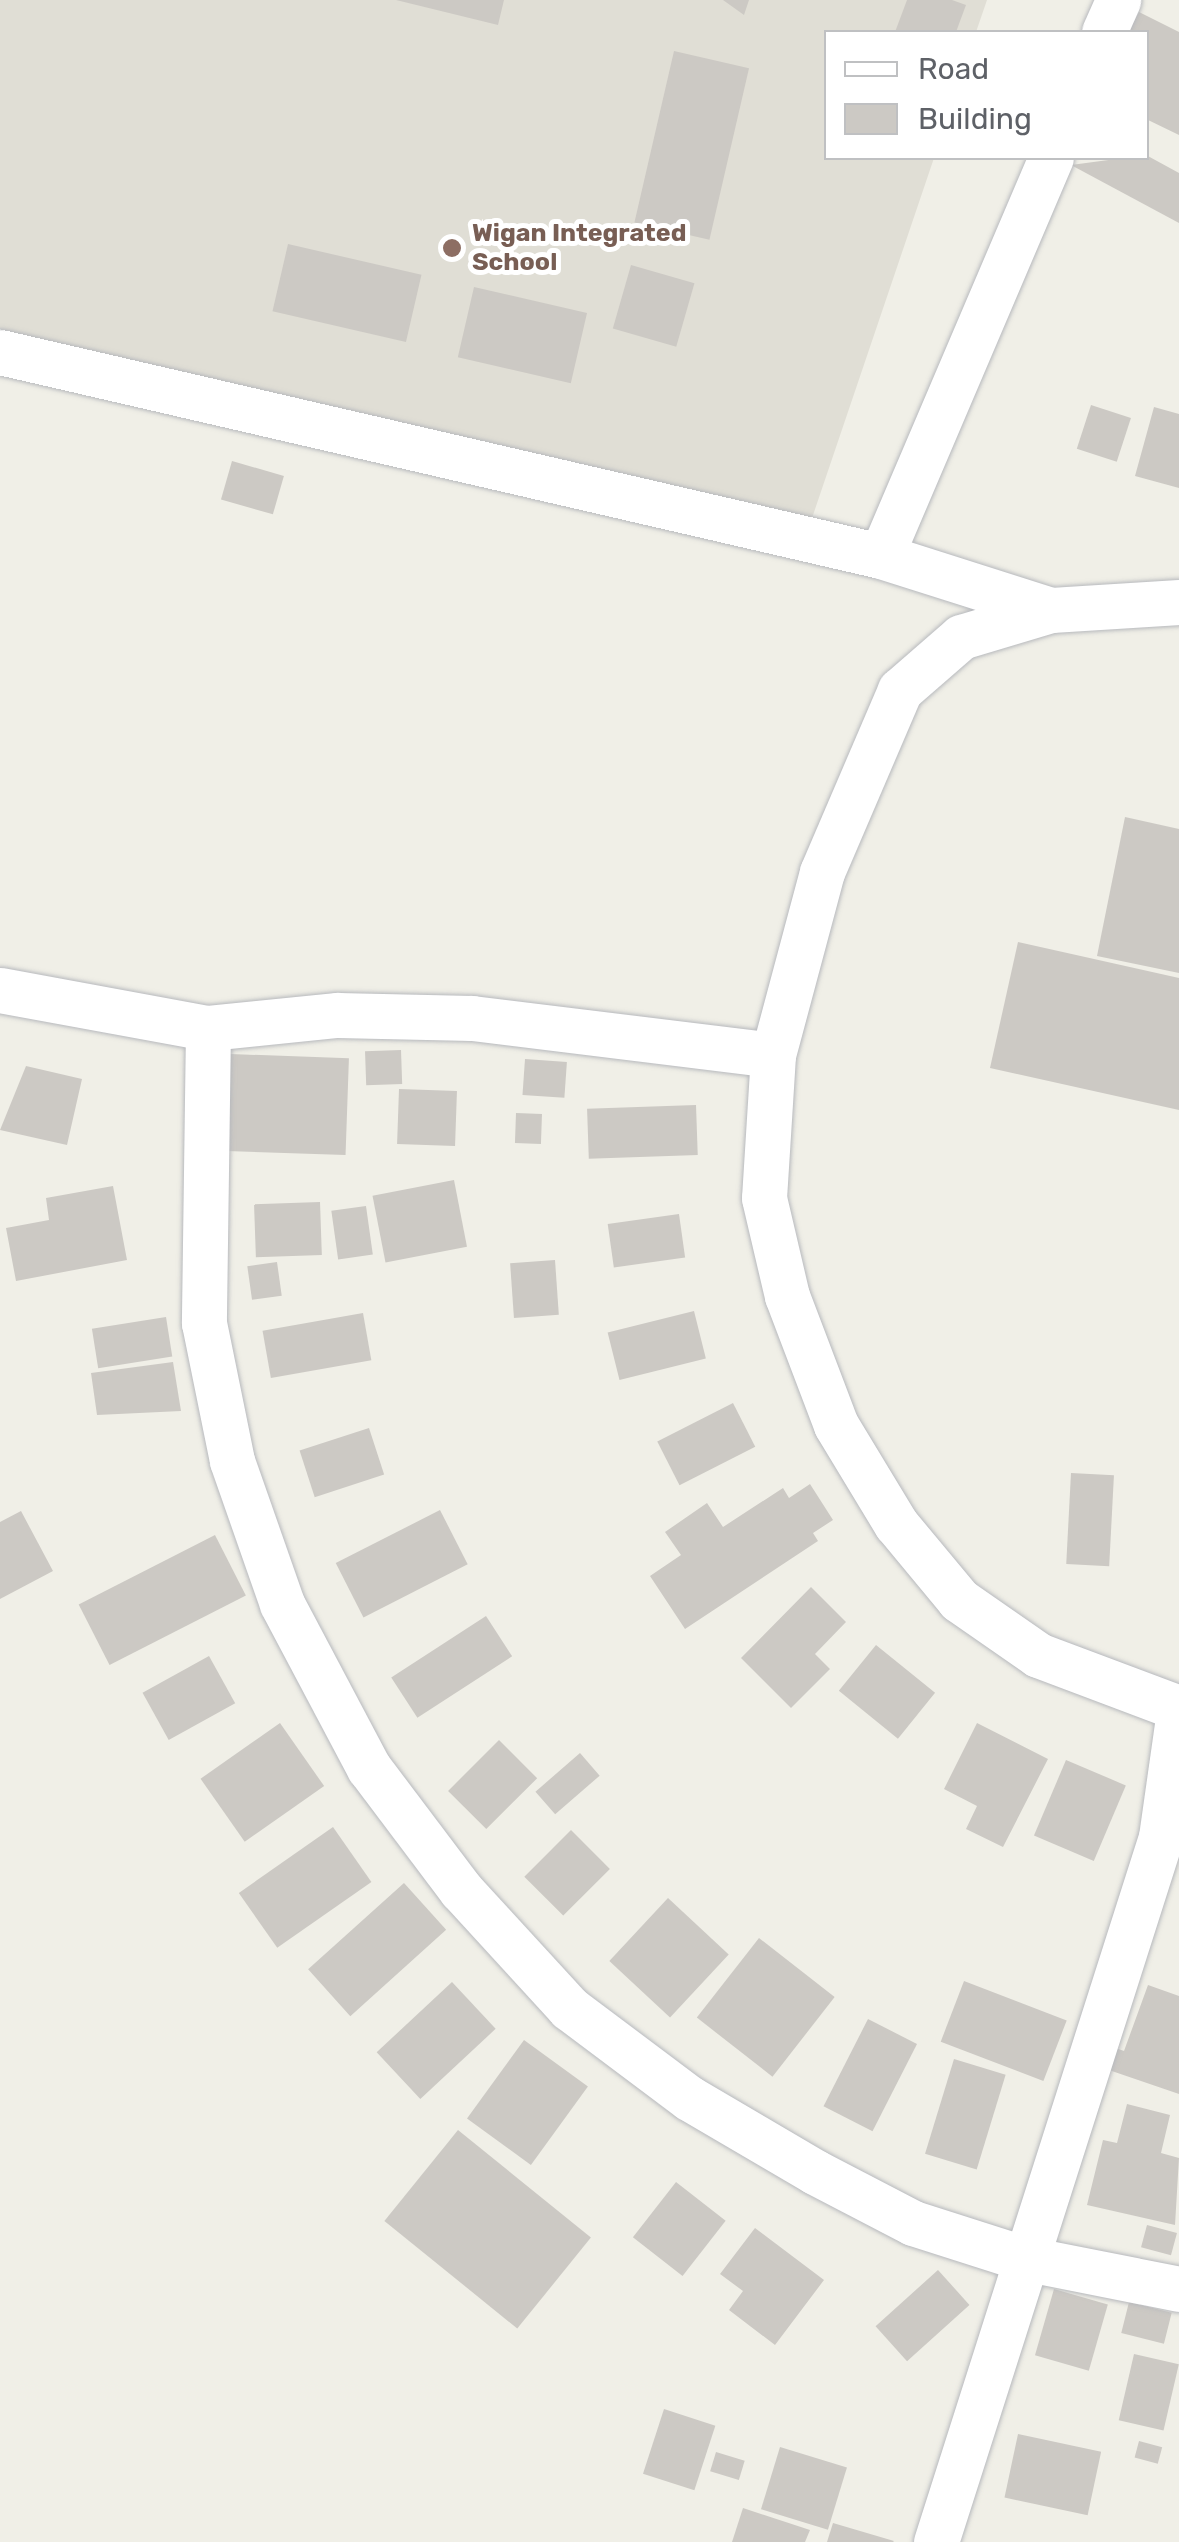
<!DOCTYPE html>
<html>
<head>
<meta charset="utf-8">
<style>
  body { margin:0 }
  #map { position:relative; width:1179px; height:2542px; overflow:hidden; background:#f0efe7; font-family:Rubik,sans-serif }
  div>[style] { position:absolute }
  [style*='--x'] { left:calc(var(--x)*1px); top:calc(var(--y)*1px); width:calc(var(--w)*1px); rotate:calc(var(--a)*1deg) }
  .education>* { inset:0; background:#e0ded5 }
  .building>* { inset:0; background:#ccc9c4; transform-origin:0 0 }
  .roads { filter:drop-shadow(0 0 2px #b7b9bd) drop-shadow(0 0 2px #b7b9bd) }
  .minor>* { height:45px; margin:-22.5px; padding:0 22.5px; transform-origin:22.5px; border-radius:22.5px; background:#fff }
  .dots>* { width:28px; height:28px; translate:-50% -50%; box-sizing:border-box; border:5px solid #fff; border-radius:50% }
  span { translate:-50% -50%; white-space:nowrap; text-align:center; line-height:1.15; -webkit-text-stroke:10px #fff; paint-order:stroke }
  .education-label { font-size:25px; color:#785e54; font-weight:700 }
  .left { translate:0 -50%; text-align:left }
  .legend { position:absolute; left:824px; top:30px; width:325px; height:130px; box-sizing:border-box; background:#fff; border:2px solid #bfc0c2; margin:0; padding:12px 18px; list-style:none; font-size:30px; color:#5e6167 }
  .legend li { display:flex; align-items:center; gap:20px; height:50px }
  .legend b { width:50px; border:2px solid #bfc0c2 }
</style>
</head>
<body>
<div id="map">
  <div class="education">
    <div style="clip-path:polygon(0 0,987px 0,976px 32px,826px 32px,826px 158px,934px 158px,810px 524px,0 338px)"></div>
  </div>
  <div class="building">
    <div style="clip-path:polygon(396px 0,504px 0,498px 25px)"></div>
    <div style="clip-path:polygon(723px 0,749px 0,744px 15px)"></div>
    <div style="clip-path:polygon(907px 0,952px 0,966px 5px,956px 32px,895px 32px)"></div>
    <div style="clip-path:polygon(1139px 12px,1179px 32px,1179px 135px,1146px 119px,1146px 32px,1128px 32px)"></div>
    <div style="left:674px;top:51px;width:77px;height:176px;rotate:13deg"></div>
    <div style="clip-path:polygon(1146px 155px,1179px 173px,1179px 223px,1071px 165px)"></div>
    <div style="left:288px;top:244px;width:137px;height:69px;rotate:13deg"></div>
    <div style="left:631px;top:265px;width:66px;height:66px;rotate:16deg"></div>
    <div style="left:474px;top:287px;width:116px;height:72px;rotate:13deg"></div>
    <div style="left:1091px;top:405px;width:42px;height:46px;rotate:18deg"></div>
    <div style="clip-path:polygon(1154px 407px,1179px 414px,1179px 488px,1135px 476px)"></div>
    <div style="left:232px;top:461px;width:54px;height:40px;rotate:16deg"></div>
    <div style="clip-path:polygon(1125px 817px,1179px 829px,1179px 973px,1097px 956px)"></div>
    <div style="clip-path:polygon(1018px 942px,1179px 978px,1179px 1110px,990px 1068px)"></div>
    <div style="left:401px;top:1050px;width:34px;height:36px;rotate:88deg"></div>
    <div style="left:230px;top:1054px;width:119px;height:97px;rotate:2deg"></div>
    <div style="left:525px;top:1059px;width:42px;height:36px;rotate:4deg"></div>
    <div style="clip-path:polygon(26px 1066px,82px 1079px,67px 1145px,0 1130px)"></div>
    <div style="left:399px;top:1089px;width:58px;height:55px;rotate:2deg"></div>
    <div style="left:696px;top:1105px;width:50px;height:109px;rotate:88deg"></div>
    <div style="left:516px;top:1113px;width:26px;height:30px;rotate:2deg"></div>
    <div style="left:454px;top:1180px;width:68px;height:83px;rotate:79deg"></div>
    <div style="clip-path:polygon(113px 1186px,127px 1260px,16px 1281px,6px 1228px,49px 1220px,46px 1198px)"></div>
    <div style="left:320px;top:1202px;width:53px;height:66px;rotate:88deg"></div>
    <div style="left:366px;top:1206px;width:49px;height:35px;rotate:82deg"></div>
    <div style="left:679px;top:1214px;width:44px;height:72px;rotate:82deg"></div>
    <div style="left:555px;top:1260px;width:55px;height:45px;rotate:86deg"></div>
    <div style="left:277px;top:1262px;width:34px;height:30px;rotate:82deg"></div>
    <div style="left:694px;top:1311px;width:49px;height:89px;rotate:76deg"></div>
    <div style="left:363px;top:1313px;width:48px;height:102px;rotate:80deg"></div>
    <div style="left:166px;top:1317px;width:40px;height:75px;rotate:81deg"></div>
    <div style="clip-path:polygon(173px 1362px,181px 1411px,97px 1415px,91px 1373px)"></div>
    <div style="left:733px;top:1403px;width:49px;height:85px;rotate:63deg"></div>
    <div style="left:369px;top:1428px;width:49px;height:73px;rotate:72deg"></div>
    <div style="left:1071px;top:1473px;width:43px;height:91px;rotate:3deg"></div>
    <div style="clip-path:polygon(810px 1484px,833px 1520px,813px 1533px,818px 1541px,685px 1629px,650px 1576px,681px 1555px,665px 1532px,707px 1503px,723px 1527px,783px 1488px,789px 1498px)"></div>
    <div style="left:440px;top:1510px;width:61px;height:117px;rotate:63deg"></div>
    <div style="clip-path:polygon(21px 1511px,53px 1571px,0 1599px,0 1522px)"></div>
    <div style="left:215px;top:1535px;width:68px;height:153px;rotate:63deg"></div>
    <div style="clip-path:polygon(811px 1587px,846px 1622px,815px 1654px,830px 1669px,791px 1708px,741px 1658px)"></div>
    <div style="left:486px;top:1616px;width:48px;height:113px;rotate:57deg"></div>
    <div style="left:876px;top:1645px;width:76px;height:59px;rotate:39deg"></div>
    <div style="left:209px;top:1656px;width:54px;height:76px;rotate:61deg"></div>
    <div style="left:280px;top:1723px;width:77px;height:97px;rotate:55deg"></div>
    <div style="clip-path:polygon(977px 1723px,1048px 1759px,1003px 1847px,966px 1829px,977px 1806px,944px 1789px)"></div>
    <div style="left:499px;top:1740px;width:54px;height:72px;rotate:45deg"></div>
    <div style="left:580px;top:1753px;width:30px;height:59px;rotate:49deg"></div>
    <div style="left:1066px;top:1760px;width:65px;height:82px;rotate:23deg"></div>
    <div style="left:333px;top:1827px;width:67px;height:115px;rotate:55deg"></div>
    <div style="left:571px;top:1830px;width:55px;height:66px;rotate:45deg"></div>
    <div style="left:404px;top:1883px;width:63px;height:129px;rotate:48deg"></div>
    <div style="left:668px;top:1898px;width:83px;height:86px;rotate:43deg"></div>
    <div style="left:759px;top:1938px;width:96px;height:101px;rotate:38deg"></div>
    <div style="left:964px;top:1981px;width:110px;height:65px;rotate:21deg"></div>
    <div style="left:452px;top:1982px;width:64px;height:103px;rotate:47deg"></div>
    <div style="clip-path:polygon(1148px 1985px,1179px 1996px,1179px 2094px,1103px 2068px,1110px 2046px,1124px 2051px)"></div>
    <div style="left:868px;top:2019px;width:55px;height:98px;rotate:27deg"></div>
    <div style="left:524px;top:2040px;width:79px;height:97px;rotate:36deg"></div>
    <div style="left:954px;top:2059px;width:54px;height:99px;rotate:17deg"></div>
    <div style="clip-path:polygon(1127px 2104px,1170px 2115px,1161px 2153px,1179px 2158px,1175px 2225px,1087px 2205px,1103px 2140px,1117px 2143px)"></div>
    <div style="left:458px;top:2130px;width:171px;height:117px;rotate:39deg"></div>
    <div style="left:676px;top:2182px;width:63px;height:70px;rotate:38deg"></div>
    <div style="left:1147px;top:2225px;width:31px;height:23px;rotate:15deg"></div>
    <div style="clip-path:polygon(755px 2228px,824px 2280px,775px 2345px,729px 2310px,743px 2291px,720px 2274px)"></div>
    <div style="left:938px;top:2270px;width:47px;height:84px;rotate:48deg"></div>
    <div style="left:1054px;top:2289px;width:56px;height:69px;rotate:16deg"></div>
    <div style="left:1129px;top:2302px;width:44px;height:32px;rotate:14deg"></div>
    <div style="left:1134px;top:2354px;width:46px;height:68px;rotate:13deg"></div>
    <div style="left:664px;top:2409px;width:54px;height:68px;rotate:18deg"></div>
    <div style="left:1018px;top:2434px;width:85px;height:65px;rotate:12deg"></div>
    <div style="left:1139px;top:2441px;width:24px;height:17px;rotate:15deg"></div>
    <div style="left:780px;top:2447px;width:70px;height:65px;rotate:17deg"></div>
    <div style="left:716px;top:2452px;width:30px;height:20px;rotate:17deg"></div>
    <div style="clip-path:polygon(743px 2508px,810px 2530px,805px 2542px,732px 2542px)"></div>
    <div style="clip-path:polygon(833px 2523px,894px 2541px,893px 2542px,827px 2542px)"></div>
  </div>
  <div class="roads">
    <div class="minor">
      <div style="--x:1104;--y:32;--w:35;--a:-66"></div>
      <div style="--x:0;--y:352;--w:904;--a:13.04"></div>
      <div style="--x:881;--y:556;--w:178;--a:17.6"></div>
      <div style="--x:881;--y:556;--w:433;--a:-66.9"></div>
      <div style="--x:1179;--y:602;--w:128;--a:176.4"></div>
      <div style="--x:1051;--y:610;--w:94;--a:163.3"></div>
      <div style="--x:961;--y:637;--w:81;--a:139"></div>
      <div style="--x:900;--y:690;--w:198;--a:113.2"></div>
      <div style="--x:822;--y:872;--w:189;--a:105"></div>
      <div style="--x:773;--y:1055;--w:143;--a:93.6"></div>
      <div style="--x:764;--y:1198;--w:101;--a:76.8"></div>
      <div style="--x:787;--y:1296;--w:138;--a:69.2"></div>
      <div style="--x:836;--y:1425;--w:116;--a:58.8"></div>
      <div style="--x:896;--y:1524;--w:99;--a:50.3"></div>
      <div style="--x:959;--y:1600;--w:96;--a:34.8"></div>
      <div style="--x:1038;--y:1655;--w:151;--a:20.6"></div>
      <div style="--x:0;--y:990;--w:211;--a:10.4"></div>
      <div style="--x:208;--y:1028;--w:130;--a:-5.8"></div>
      <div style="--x:337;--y:1015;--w:135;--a:1.3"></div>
      <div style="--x:472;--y:1018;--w:303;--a:7"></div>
      <div style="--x:208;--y:1028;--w:295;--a:90.8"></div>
      <div style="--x:204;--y:1323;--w:141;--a:78.5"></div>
      <div style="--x:232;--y:1461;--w:151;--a:70.7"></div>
      <div style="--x:282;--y:1604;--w:186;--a:62.1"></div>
      <div style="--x:369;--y:1768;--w:153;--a:53"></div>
      <div style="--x:461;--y:1890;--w:160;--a:47.5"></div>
      <div style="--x:569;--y:2008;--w:150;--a:36.9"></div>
      <div style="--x:689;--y:2098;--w:146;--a:30.4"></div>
      <div style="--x:815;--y:2172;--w:110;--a:27.5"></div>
      <div style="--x:913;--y:2223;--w:115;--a:17.7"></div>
      <div style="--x:1023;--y:2258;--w:159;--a:11.2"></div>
      <div style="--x:936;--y:2542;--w:740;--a:-72.3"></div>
      <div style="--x:1161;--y:1837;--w:128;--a:-81.9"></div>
    </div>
  </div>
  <div class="dots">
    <div style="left:452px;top:248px;background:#8d6e63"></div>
  </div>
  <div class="education-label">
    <span class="left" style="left:472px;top:248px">Wigan Integrated<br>School</span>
  </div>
  <ul class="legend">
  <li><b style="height:12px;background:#fff"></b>Road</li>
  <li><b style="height:28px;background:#ccc9c4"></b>Building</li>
  </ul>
</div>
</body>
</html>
